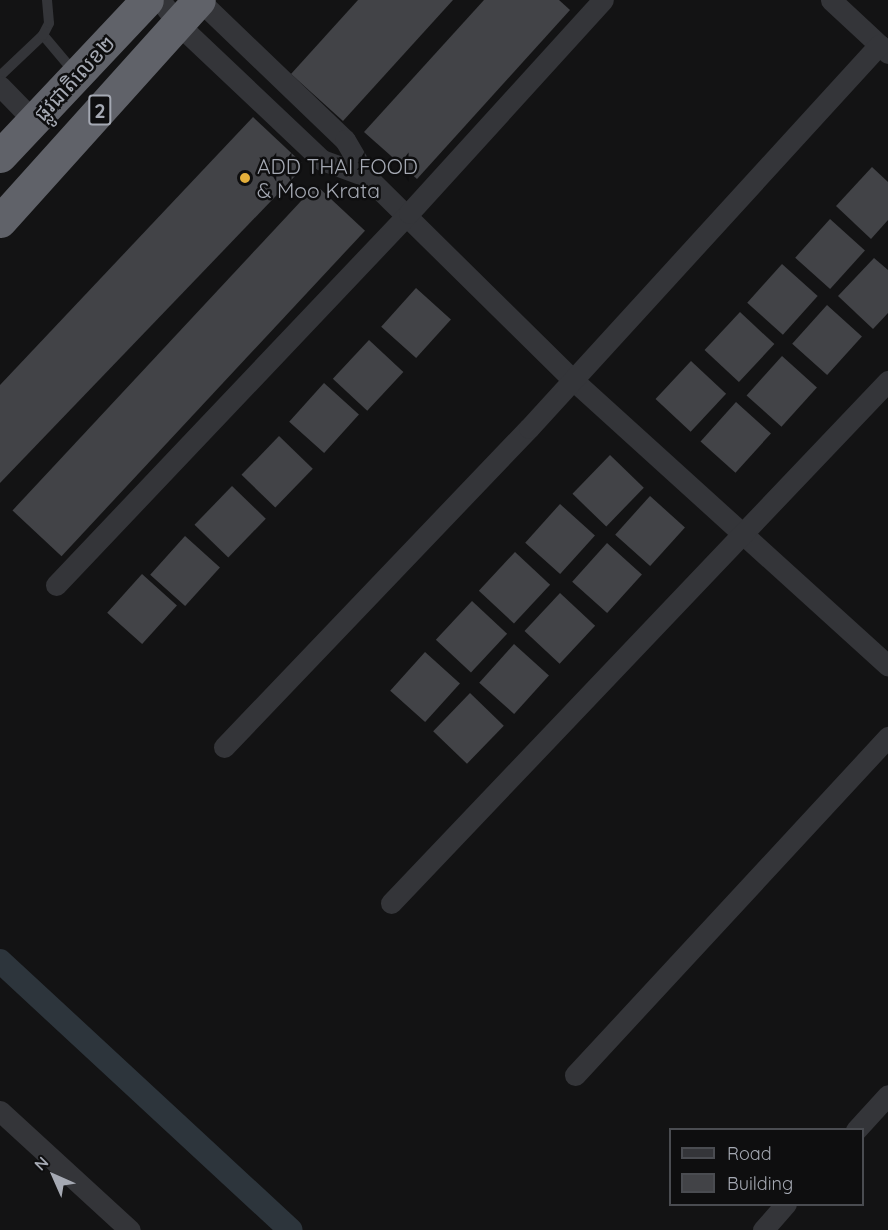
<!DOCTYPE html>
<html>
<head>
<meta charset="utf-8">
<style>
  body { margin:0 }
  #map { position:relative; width:888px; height:1230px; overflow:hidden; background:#131314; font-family:Quicksand,"Noto Sans Khmer",sans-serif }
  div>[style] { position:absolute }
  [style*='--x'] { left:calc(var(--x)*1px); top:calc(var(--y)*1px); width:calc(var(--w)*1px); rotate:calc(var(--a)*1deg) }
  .canal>* { height:24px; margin:-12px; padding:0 12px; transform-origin:12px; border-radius:12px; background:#2d353c }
  .building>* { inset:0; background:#424347; transform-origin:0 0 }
  .lane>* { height:10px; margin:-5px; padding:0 5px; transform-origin:5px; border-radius:5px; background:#343539 }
  .street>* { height:21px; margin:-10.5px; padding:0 10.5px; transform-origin:10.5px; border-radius:10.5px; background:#343539 }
  .highway>* { height:33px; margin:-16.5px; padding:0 16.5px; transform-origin:16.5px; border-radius:16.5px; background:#606269 }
  .dots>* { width:16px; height:16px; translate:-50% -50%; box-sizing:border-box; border:3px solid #0e0e0f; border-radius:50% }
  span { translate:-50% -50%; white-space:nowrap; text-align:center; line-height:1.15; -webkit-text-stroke:5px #0e0e0f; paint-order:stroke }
  .shield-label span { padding:2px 4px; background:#0e0e0f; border:2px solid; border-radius:4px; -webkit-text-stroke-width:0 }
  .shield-label { font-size:20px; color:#a5a9b3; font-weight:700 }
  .street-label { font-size:21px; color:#a5a9b3 }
  .poi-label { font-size:21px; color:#a5a9b3 }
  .left { translate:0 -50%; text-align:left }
  .legend { position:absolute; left:669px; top:1128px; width:195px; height:78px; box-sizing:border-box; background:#0e0e0f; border:2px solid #4a4c51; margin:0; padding:8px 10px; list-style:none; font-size:18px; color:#a5a9b3 }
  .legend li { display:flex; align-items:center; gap:12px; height:30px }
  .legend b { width:30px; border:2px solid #4a4c51 }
  .north { position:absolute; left:24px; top:1146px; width:60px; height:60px; -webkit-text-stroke:4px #0e0e0f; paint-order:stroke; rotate:315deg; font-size:16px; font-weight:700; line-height:24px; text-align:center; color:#a5a9b3 }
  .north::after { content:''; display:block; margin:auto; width:21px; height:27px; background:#a5a9b3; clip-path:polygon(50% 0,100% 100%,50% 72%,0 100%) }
</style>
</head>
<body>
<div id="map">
  <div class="canal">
    <div style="--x:0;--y:961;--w:396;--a:42.8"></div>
  </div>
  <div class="building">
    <div style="clip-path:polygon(358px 0,453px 0,343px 121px,291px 74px)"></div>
    <div style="clip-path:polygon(484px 0,559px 0,570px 10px,417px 179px,364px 132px)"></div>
    <div style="clip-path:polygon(253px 117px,302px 163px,296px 175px,0 483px,0 385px)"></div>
    <div style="clip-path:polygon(872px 167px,888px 182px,888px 220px,871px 239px,836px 206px)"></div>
    <div style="left:316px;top:185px;width:67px;height:445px;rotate:43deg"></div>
    <div style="left:830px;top:219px;width:47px;height:52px;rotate:42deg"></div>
    <div style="clip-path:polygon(874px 258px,888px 270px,888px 313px,873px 329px,838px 296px)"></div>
    <div style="left:782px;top:264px;width:48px;height:52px;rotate:42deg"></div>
    <div style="left:416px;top:288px;width:47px;height:52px;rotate:42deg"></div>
    <div style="left:827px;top:305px;width:47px;height:52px;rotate:42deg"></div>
    <div style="left:740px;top:312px;width:47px;height:52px;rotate:43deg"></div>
    <div style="left:369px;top:340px;width:47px;height:53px;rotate:43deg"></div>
    <div style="left:782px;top:356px;width:47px;height:53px;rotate:42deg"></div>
    <div style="left:691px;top:361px;width:48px;height:52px;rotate:43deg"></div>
    <div style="left:324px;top:383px;width:47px;height:52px;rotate:42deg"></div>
    <div style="left:736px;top:402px;width:47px;height:53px;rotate:42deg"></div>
    <div style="left:279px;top:436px;width:47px;height:54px;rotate:44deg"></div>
    <div style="left:610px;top:455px;width:47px;height:54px;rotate:44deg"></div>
    <div style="left:232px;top:486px;width:47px;height:54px;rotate:44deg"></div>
    <div style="left:650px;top:496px;width:47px;height:52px;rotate:42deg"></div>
    <div style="left:560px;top:504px;width:47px;height:52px;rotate:42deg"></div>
    <div style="left:185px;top:536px;width:47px;height:52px;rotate:42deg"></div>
    <div style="left:607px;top:543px;width:47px;height:52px;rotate:42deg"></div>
    <div style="left:515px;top:552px;width:48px;height:53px;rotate:43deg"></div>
    <div style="left:142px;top:574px;width:47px;height:52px;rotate:42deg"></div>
    <div style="left:560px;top:593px;width:48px;height:52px;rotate:43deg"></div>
    <div style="left:472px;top:601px;width:48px;height:53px;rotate:43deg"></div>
    <div style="left:514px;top:644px;width:47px;height:52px;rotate:42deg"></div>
    <div style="left:425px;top:652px;width:47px;height:52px;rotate:42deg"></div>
    <div style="left:470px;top:693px;width:47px;height:53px;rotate:44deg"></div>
  </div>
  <div class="lane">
    <div style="--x:43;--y:35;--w:50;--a:49.9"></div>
    <div style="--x:0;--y:76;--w:59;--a:-43.6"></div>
    <div style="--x:43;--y:35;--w:13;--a:-63"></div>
    <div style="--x:49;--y:23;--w:23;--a:-95"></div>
  </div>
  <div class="street">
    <div style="--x:160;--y:0;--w:30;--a:53"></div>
    <div style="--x:178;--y:24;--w:198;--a:43.4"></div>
    <div style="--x:322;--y:160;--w:47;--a:20"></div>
    <div style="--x:199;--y:0;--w:202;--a:43.8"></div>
    <div style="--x:345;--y:140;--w:42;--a:59.7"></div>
    <div style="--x:366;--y:176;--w:291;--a:44.6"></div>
    <div style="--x:573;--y:380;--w:425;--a:42.2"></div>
    <div style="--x:831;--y:0;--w:78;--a:42.9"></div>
    <div style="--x:0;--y:86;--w:49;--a:45.8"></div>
    <div style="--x:56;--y:585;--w:513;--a:-46.5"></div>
    <div style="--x:409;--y:213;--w:288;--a:-47.7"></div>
    <div style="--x:224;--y:747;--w:441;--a:-46.3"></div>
    <div style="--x:529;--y:428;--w:519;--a:-47.58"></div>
    <div style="--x:391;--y:903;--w:721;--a:-46.41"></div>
    <div style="--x:575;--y:1075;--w:461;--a:-47.2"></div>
    <div style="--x:0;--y:1111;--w:176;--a:42.5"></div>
    <div style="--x:856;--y:1130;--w:47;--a:-47.6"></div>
    <div style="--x:763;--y:1230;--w:35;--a:-49"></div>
  </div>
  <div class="highway">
    <div style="--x:0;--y:156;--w:214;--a:-46.7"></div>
    <div style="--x:0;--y:221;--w:297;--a:-48"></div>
  </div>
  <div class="dots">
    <div style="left:245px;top:178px;background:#e4af3b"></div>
  </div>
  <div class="shield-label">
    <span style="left:100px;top:110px">2</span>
  </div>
  <div class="street-label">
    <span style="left:74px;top:78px;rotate:-47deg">ផ្លូវជាតិលេខ២</span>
  </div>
  <div class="poi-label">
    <span class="left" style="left:257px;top:178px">ADD THAI FOOD<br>&amp; Moo Krata</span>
  </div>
  <ul class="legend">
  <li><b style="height:8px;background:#343539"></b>Road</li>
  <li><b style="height:16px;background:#424347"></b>Building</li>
  </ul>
  <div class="north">N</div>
</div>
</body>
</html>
